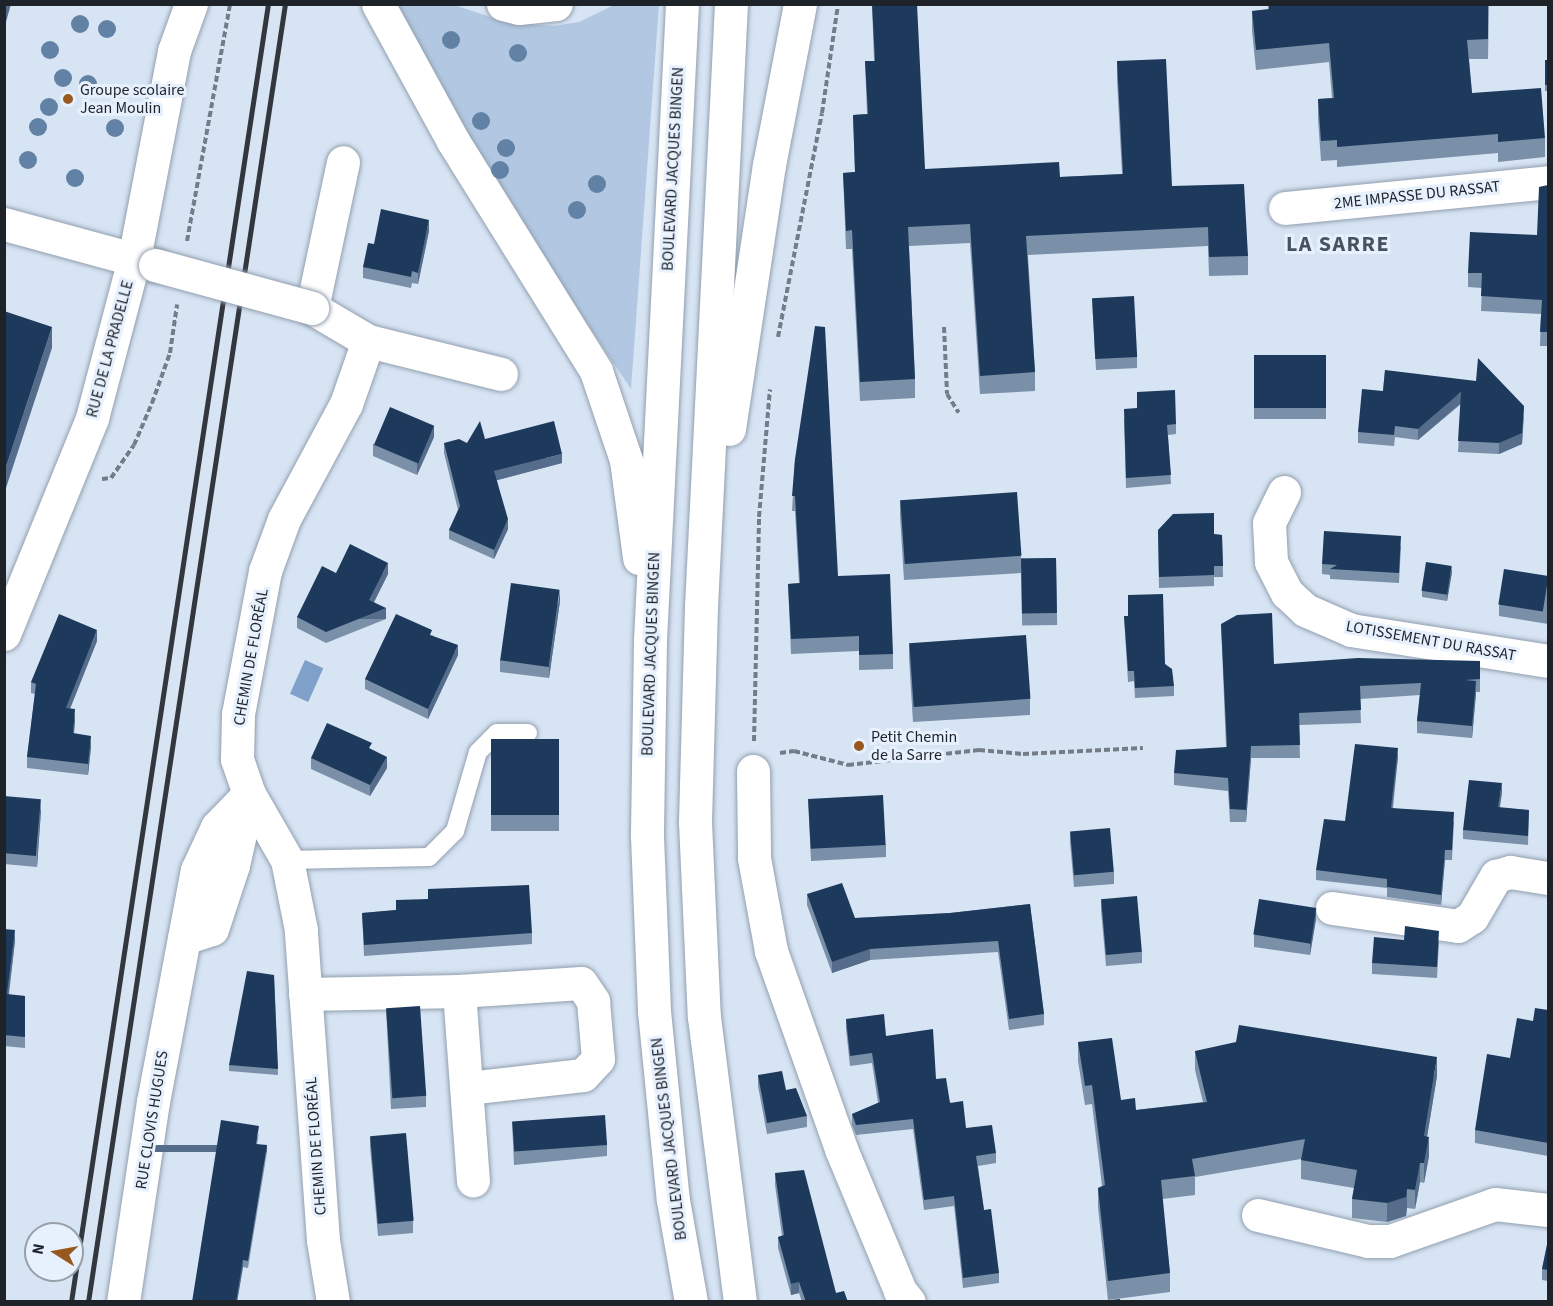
<!DOCTYPE html>
<html>
<head>
<meta charset="utf-8">
<style>
  body { margin:0 }
  #map { position:relative; width:1553px; height:1306px; overflow:hidden; background:#d7e4f4; font-family:"Source Sans 3",sans-serif }
  div>[style] { position:absolute }
  [style*='--x'] { left:calc(var(--x)*1px); top:calc(var(--y)*1px); width:calc(var(--w)*1px); rotate:calc(var(--a)*1deg) }
  .green>* { inset:0; background:#b2c8e2 }
  .water>* { inset:0; background:#7fa0c8; transform-origin:0 0 }
  .path>* { height:4px; margin-top:-2px; transform-origin:0; background:repeating-linear-gradient(90deg,#747d87 0 6px,transparent 0 9px) }
  .roads { filter:drop-shadow(0 0 2px #929fae) drop-shadow(0 0 2px #929fae) }
  .service>* { height:18px; margin:-9px; padding:0 9px; transform-origin:9px; border-radius:9px; background:#fff }
  .minor>* { height:33px; margin:-16.5px; padding:0 16.5px; transform-origin:16.5px; border-radius:16.5px; background:#fff }
  .trunk>* { height:33px; margin:-16.5px; padding:0 16.5px; transform-origin:16.5px; border-radius:16.5px; background:#fff }
  .rail>* { height:4.5px; margin:-2.25px; padding:0 2.25px; transform-origin:2.25px; border-radius:2.25px; background:#32373e }
  .bridges { filter:drop-shadow(0 0 2px #929fae) drop-shadow(0 0 2px #929fae) }
  .minor-bridge>* { height:33px; margin:-16.5px; padding:0 16.5px; transform-origin:16.5px; border-radius:16.5px; background:#fff }
  .trees>* { width:18px; height:18px; margin:-9px; border-radius:50%; background:#6182a4 }
  .wall>* { inset:0; background:#7a8fa8; transform-origin:0 0 }
  .shaded-wall>* { inset:0; background:#556d8a; transform-origin:0 0 }
  .building>* { inset:0; background:#1d3a5c; transform-origin:0 0 }
  .dots>* { width:16px; height:16px; translate:-50% -50%; box-sizing:border-box; border:3px solid #e7f1fe; border-radius:50% }
  span { translate:-50% -50%; white-space:nowrap; text-align:center; line-height:1.15; -webkit-text-stroke:6px #e7f1fe; paint-order:stroke }
  .poi-label { font-size:16px; color:#1e2329 }
  .left { translate:0 -50%; text-align:left }
  .street-label { font-size:16px; color:#1e2329 }
  .district-label { font-size:22px; color:#47525f; font-weight:700; letter-spacing:1.5px }
  .frame { position:absolute; inset:0; border:6px solid #1e2329; pointer-events:none }
  .north { position:absolute; left:24px; top:1222px; width:60px; height:60px; box-sizing:border-box; background:#e7f1fe; border:2px solid #979fa9; border-radius:50%; rotate:281deg; font-size:16px; font-weight:700; line-height:24px; text-align:center; color:#1e2329 }
  .north::after { content:''; display:block; margin:auto; width:21px; height:27px; background:#985921; clip-path:polygon(50% 0,100% 100%,50% 72%,0 100%) }
</style>
</head>
<body>
<div id="map">
  <div class="green">
    <div style="clip-path:polygon(394px 5px,454px 5px,506px 22px,554px 26px,579px 22px,614px 5px,659px 5px,631px 389px,475px 157px)"></div>
  </div>
  <div class="water">
    <div style="left:305px;top:660px;width:20px;height:37px;rotate:24deg"></div>
  </div>
  <div class="path">
    <div style="--x:187;--y:241;--w:241;--a:-79.7"></div>
    <div style="--x:944;--y:327;--w:67;--a:87.4"></div>
    <div style="--x:947;--y:394;--w:22;--a:58"></div>
    <div style="--x:778;--y:337;--w:228;--a:-78.9"></div>
    <div style="--x:822;--y:113;--w:110;--a:-81.6"></div>
    <div style="--x:102;--y:479;--w:9;--a:-6"></div>
    <div style="--x:111;--y:478;--w:40;--a:-55.1"></div>
    <div style="--x:134;--y:445;--w:46;--a:-66.8"></div>
    <div style="--x:152;--y:403;--w:53;--a:-70.2"></div>
    <div style="--x:170;--y:353;--w:49;--a:-81.7"></div>
    <div style="--x:754;--y:741;--w:224;--a:-88.7"></div>
    <div style="--x:759;--y:517;--w:128;--a:-85.1"></div>
    <div style="--x:780;--y:753;--w:14;--a:-8"></div>
    <div style="--x:794;--y:751;--w:56;--a:14.5"></div>
    <div style="--x:848;--y:765;--w:132;--a:-6.5"></div>
    <div style="--x:979;--y:750;--w:44;--a:5.2"></div>
    <div style="--x:1023;--y:754;--w:120;--a:-2.9"></div>
  </div>
  <div class="roads">
    <div class="service">
      <div style="--x:287;--y:860;--w:142;--a:-1.2"></div>
      <div style="--x:429;--y:857;--w:37;--a:-45"></div>
      <div style="--x:455;--y:831;--w:82;--a:-73.8"></div>
      <div style="--x:478;--y:752;--w:27;--a:-45"></div>
      <div style="--x:497;--y:733;--w:31;--a:0"></div>
    </div>
    <div class="minor">
      <div style="--x:1285;--y:208;--w:264;--a:-5.6"></div>
      <div style="--x:4;--y:224;--w:156;--a:15.2"></div>
      <div style="--x:368;--y:341;--w:137;--a:13.9"></div>
      <div style="--x:1284;--y:492;--w:34;--a:116"></div>
      <div style="--x:1269;--y:523;--w:39;--a:87"></div>
      <div style="--x:1271;--y:562;--w:35;--a:63"></div>
      <div style="--x:1287;--y:593;--w:25;--a:43"></div>
      <div style="--x:1305;--y:610;--w:50;--a:23.5"></div>
      <div style="--x:1351;--y:630;--w:199;--a:8.9"></div>
      <div style="--x:4;--y:634;--w:233;--a:-67.8"></div>
      <div style="--x:92;--y:418;--w:164;--a:-75.2"></div>
      <div style="--x:134;--y:259;--w:212;--a:-79.1"></div>
      <div style="--x:174;--y:51;--w:50;--a:-70.1"></div>
      <div style="--x:753;--y:771;--w:87;--a:89.3"></div>
      <div style="--x:754;--y:858;--w:95;--a:79.6"></div>
      <div style="--x:771;--y:951;--w:210;--a:70.5"></div>
      <div style="--x:841;--y:1149;--w:154;--a:67.4"></div>
      <div style="--x:900;--y:1291;--w:14;--a:51"></div>
      <div style="--x:1332;--y:908;--w:127;--a:8.1"></div>
      <div style="--x:1458;--y:926;--w:17;--a:-33"></div>
      <div style="--x:1472;--y:917;--w:48;--a:-59.7"></div>
      <div style="--x:1496;--y:876;--w:15;--a:-16"></div>
      <div style="--x:1510;--y:872;--w:38;--a:9"></div>
      <div style="--x:184;--y:938;--w:29;--a:-18"></div>
      <div style="--x:212;--y:929;--w:67;--a:-71.8"></div>
      <div style="--x:233;--y:865;--w:73;--a:-77.3"></div>
      <div style="--x:459;--y:991;--w:190;--a:85.8"></div>
      <div style="--x:305;--y:994;--w:154;--a:-1.1"></div>
      <div style="--x:459;--y:991;--w:122;--a:-3.8"></div>
      <div style="--x:581;--y:983;--w:22;--a:56"></div>
      <div style="--x:593;--y:1001;--w:58;--a:85.1"></div>
      <div style="--x:598;--y:1059;--w:22;--a:133"></div>
      <div style="--x:583;--y:1075;--w:117;--a:173.6"></div>
      <div style="--x:1258;--y:1215;--w:113;--a:13.3"></div>
      <div style="--x:1368;--y:1241;--w:22;--a:0"></div>
      <div style="--x:1390;--y:1241;--w:111;--a:-19.4"></div>
      <div style="--x:1495;--y:1204;--w:53;--a:6.5"></div>
      <div style="--x:123;--y:1302;--w:202;--a:-81.5"></div>
      <div style="--x:153;--y:1102;--w:236;--a:-79.3"></div>
      <div style="--x:197;--y:870;--w:47;--a:-65.1"></div>
      <div style="--x:217;--y:827;--w:46;--a:-45.9"></div>
      <div style="--x:333;--y:1302;--w:63;--a:-99.2"></div>
      <div style="--x:323;--y:1240;--w:311;--a:-94.1"></div>
      <div style="--x:301;--y:930;--w:71;--a:-101.3"></div>
      <div style="--x:287;--y:860;--w:76;--a:-119.9"></div>
      <div style="--x:249;--y:794;--w:37;--a:-109"></div>
      <div style="--x:237;--y:759;--w:45;--a:-88.7"></div>
      <div style="--x:238;--y:714;--w:146;--a:-79.3"></div>
      <div style="--x:265;--y:571;--w:55;--a:-69.9"></div>
      <div style="--x:284;--y:519;--w:131;--a:-61.7"></div>
      <div style="--x:346;--y:404;--w:67;--a:-70.8"></div>
      <div style="--x:368;--y:341;--w:65;--a:-149.5"></div>
      <div style="--x:312;--y:308;--w:149;--a:-78"></div>
    </div>
    <div class="trunk">
      <div style="--x:378;--y:4;--w:156;--a:61.3"></div>
      <div style="--x:453;--y:141;--w:271;--a:58.1"></div>
      <div style="--x:596;--y:371;--w:94;--a:71.4"></div>
      <div style="--x:626;--y:460;--w:99;--a:82.4"></div>
      <div style="--x:503;--y:4;--w:16;--a:14"></div>
      <div style="--x:519;--y:8;--w:37;--a:-6"></div>
      <div style="--x:682;--y:4;--w:637;--a:92.88"></div>
      <div style="--x:650;--y:640;--w:196;--a:90.9"></div>
      <div style="--x:647;--y:836;--w:175;--a:87.7"></div>
      <div style="--x:654;--y:1011;--w:190;--a:84.3"></div>
      <div style="--x:673;--y:1200;--w:104;--a:80"></div>
      <div style="--x:731;--y:4;--w:603;--a:92.85"></div>
      <div style="--x:701;--y:606;--w:216;--a:91.6"></div>
      <div style="--x:695;--y:822;--w:195;--a:87.4"></div>
      <div style="--x:704;--y:1017;--w:287;--a:82.8"></div>
      <div style="--x:729;--y:429;--w:267;--a:-81.4"></div>
      <div style="--x:769;--y:165;--w:164;--a:-79.1"></div>
    </div>
  </div>
  <div class="rail">
    <div style="--x:71;--y:1302;--w:1313;--a:-81.37"></div>
    <div style="--x:88;--y:1302;--w:1313;--a:-81.37"></div>
  </div>
  <div class="bridges">
    <div class="minor-bridge">
      <div style="--x:155;--y:265;--w:163;--a:15.3"></div>
    </div>
  </div>
  <div class="trees">
    <div style="left:80px;top:24px"></div>
    <div style="left:107px;top:29px"></div>
    <div style="left:451px;top:40px"></div>
    <div style="left:50px;top:50px"></div>
    <div style="left:518px;top:53px"></div>
    <div style="left:63px;top:78px"></div>
    <div style="left:88px;top:84px"></div>
    <div style="left:49px;top:107px"></div>
    <div style="left:481px;top:121px"></div>
    <div style="left:38px;top:127px"></div>
    <div style="left:115px;top:128px"></div>
    <div style="left:506px;top:148px"></div>
    <div style="left:28px;top:160px"></div>
    <div style="left:500px;top:170px"></div>
    <div style="left:75px;top:178px"></div>
    <div style="left:597px;top:184px"></div>
    <div style="left:577px;top:210px"></div>
  </div>
  <div class="wall">
    <div style="clip-path:polygon(872px 4px,925px 169px,1060px 177px,1122px 174px,1117px 80px,1117px 61px,1172px 186px,1248px 256px,1248px 275px,1209px 276px,1208px 246px,1028px 255px,1035px 372px,1035px 391px,980px 394px,970px 243px,909px 246px,915px 379px,915px 398px,860px 401px,852px 249px,846px 249px,843px 173px,855px 172px,853px 115px,867px 114px,865px 61px,874px 61px)"></div>
    <div style="clip-path:polygon(1268px 4px,1489px 4px,1488px 59px,1469px 59px,1472px 93px,1545px 138px,1545px 157px,1498px 162px,1498px 153px,1337px 167px,1337px 160px,1321px 161px,1318px 119px,1318px 99px,1332px 98px,1329px 62px,1256px 70px,1252px 31px,1252px 11px,1268px 10px)"></div>
    <div style="left:1545px;top:60px;width:3px;height:31px"></div>
    <div style="clip-path:polygon(1548px 185px,1548px 346px,1540px 346px,1541px 314px,1481px 311px,1482px 288px,1468px 287px,1468px 273px,1537px 235px)"></div>
    <div style="clip-path:polygon(429px 231px,418px 284px,412px 283px,411px 288px,363px 278px,363px 267px,374px 244px)"></div>
    <div style="clip-path:polygon(1092px 298px,1137px 357px,1137px 368px,1096px 370px)"></div>
    <div style="left:1254px;top:355px;width:72px;height:64px"></div>
    <div style="clip-path:polygon(1385px 370px,1524px 417px,1522px 444px,1499px 454px,1458px 452px,1461px 404px,1418px 440px,1395px 437px,1394px 446px,1358px 443px,1358px 432px,1383px 391px)"></div>
    <div style="clip-path:polygon(1137px 408px,1176px 424px,1176px 434px,1168px 435px,1171px 484px,1126px 488px,1124px 419px)"></div>
    <div style="clip-path:polygon(434px 437px,417px 475px,373px 456px,373px 444px)"></div>
    <div style="clip-path:polygon(485px 439px,562px 463px,497px 480px,508px 529px,494px 559px,449px 539px,449px 530px,458px 510px,444px 453px,444px 443px,467px 443px)"></div>
    <div style="clip-path:polygon(795px 459px,838px 576px,893px 654px,893px 669px,859px 670px,859px 651px,791px 654px,788px 584px,799px 583px,795px 511px,792px 511px)"></div>
    <div style="clip-path:polygon(900px 500px,1021px 556px,1021px 573px,904px 580px,900px 516px)"></div>
    <div style="clip-path:polygon(1158px 530px,1222px 535px,1223px 577px,1214px 577px,1214px 586px,1159px 588px)"></div>
    <div style="clip-path:polygon(1401px 546px,1399px 583px,1330px 579px,1330px 575px,1322px 574px,1322px 564px)"></div>
    <div style="left:1056px;top:558px;width:67px;height:35px;rotate:89deg"></div>
    <div style="clip-path:polygon(1452px 572px,1447px 601px,1422px 597px,1422px 591px)"></div>
    <div style="clip-path:polygon(336px 573px,388px 574px,374px 602px,386px 619px,326px 643px,297px 628px,297px 617px)"></div>
    <div style="clip-path:polygon(1548px 576px,1548px 624px,1499px 616px,1499px 605px)"></div>
    <div style="clip-path:polygon(560px 601px,549px 678px,500px 672px,500px 660px)"></div>
    <div style="clip-path:polygon(1124px 616px,1128px 616px,1165px 664px,1174px 686px,1174px 696px,1135px 698px,1134px 681px,1128px 682px)"></div>
    <div style="clip-path:polygon(1221px 624px,1274px 664px,1480px 661px,1480px 692px,1476px 692px,1472px 738px,1417px 733px,1417px 721px,1420px 695px,1360px 699px,1361px 723px,1299px 725px,1300px 758px,1251px 758px,1246px 822px,1230px 822px,1228px 791px,1174px 785px,1174px 773px,1226px 747px)"></div>
    <div style="clip-path:polygon(432px 635px,458px 655px,428px 719px,365px 689px,365px 679px)"></div>
    <div style="clip-path:polygon(97px 641px,70px 708px,75px 720px,74px 734px,91px 747px,88px 775px,27px 768px,27px 757px,35px 694px,31px 693px,31px 682px)"></div>
    <div style="clip-path:polygon(909px 643px,1030px 699px,1030px 715px,913px 722px,909px 658px)"></div>
    <div style="left:491px;top:739px;width:68px;height:92px"></div>
    <div style="clip-path:polygon(1398px 757px,1393px 808px,1454px 822px,1452px 860px,1445px 860px,1441px 905px,1387px 897px,1387px 888px,1316px 880px,1316px 870px,1345px 821px)"></div>
    <div style="clip-path:polygon(311px 758px,387px 768px,370px 796px,311px 769px)"></div>
    <div style="clip-path:polygon(1502px 792px,1500px 808px,1529px 810px,1528px 845px,1463px 839px,1463px 830px)"></div>
    <div style="clip-path:polygon(4px 796px,41px 810px,37px 867px,4px 864px)"></div>
    <div style="clip-path:polygon(808px 799px,886px 845px,886px 857px,811px 861px)"></div>
    <div style="clip-path:polygon(1070px 832px,1114px 872px,1114px 884px,1074px 887px,1070px 843px)"></div>
    <div style="clip-path:polygon(428px 889px,532px 933px,532px 944px,364px 956px,362px 913px,396px 910px,428px 899px)"></div>
    <div style="clip-path:polygon(807px 894px,855px 918px,950px 913px,1030px 904px,1044px 1014px,1044px 1025px,1009px 1030px,998px 952px,870px 960px,832px 973px,807px 905px)"></div>
    <div style="clip-path:polygon(1101px 899px,1142px 952px,1142px 963px,1106px 966px,1101px 910px)"></div>
    <div style="clip-path:polygon(1316px 919px,1310px 955px,1254px 947px,1254px 935px)"></div>
    <div style="clip-path:polygon(4px 929px,15px 941px,9px 995px,25px 996px,25px 1048px,4px 1046px)"></div>
    <div style="clip-path:polygon(1439px 942px,1437px 978px,1372px 974px,1372px 963px)"></div>
    <div style="clip-path:polygon(274px 975px,278px 1075px,229px 1071px,229px 1065px)"></div>
    <div style="clip-path:polygon(386px 1009px,426px 1096px,426px 1107px,391px 1109px)"></div>
    <div style="clip-path:polygon(1548px 1010px,1548px 1156px,1475px 1143px,1475px 1130px,1533px 1021px)"></div>
    <div style="clip-path:polygon(846px 1019px,886px 1036px,936px 1079px,966px 1128px,996px 1153px,996px 1163px,978px 1166px,984px 1210px,999px 1273px,999px 1283px,963px 1288px,954px 1206px,924px 1210px,913px 1129px,856px 1135px,852px 1125px,852px 1114px,878px 1103px,872px 1063px,850px 1066px,846px 1029px)"></div>
    <div style="clip-path:polygon(1078px 1042px,1121px 1100px,1136px 1110px,1203px 1102px,1195px 1070px,1195px 1051px,1437px 1076px,1427px 1137px,1429px 1156px,1424px 1183px,1420px 1182px,1415px 1209px,1407px 1208px,1406px 1216px,1387px 1222px,1352px 1218px,1352px 1199px,1354px 1188px,1301px 1179px,1301px 1159px,1195px 1177px,1195px 1195px,1162px 1199px,1170px 1273px,1170px 1292px,1108px 1300px,1098px 1207px,1098px 1188px,1102px 1186px,1092px 1104px,1085px 1105px,1078px 1061px)"></div>
    <div style="clip-path:polygon(758px 1075px,786px 1090px,807px 1116px,807px 1127px,767px 1134px,758px 1086px)"></div>
    <div style="clip-path:polygon(512px 1122px,607px 1145px,607px 1156px,514px 1165px)"></div>
    <div style="clip-path:polygon(259px 1133px,257px 1144px,267px 1152px,248px 1268px,243px 1267px,237px 1302px,192px 1302px)"></div>
    <div style="clip-path:polygon(370px 1136px,413px 1221px,413px 1233px,378px 1236px,370px 1147px)"></div>
    <div style="clip-path:polygon(775px 1173px,836px 1293px,848px 1302px,802px 1302px,799px 1293px,791px 1295px,778px 1248px,778px 1237px,782px 1236px,775px 1185px)"></div>
    <div style="clip-path:polygon(1548px 1240px,1548px 1281px,1542px 1280px,1542px 1269px)"></div>
  </div>
  <div class="shaded-wall">
    <div style="clip-path:polygon(7px 4px,11px 4px,4px 29px,4px 12px)"></div>
    <div style="clip-path:polygon(429px 220px,429px 231px,418px 284px,418px 273px)"></div>
    <div style="clip-path:polygon(52px 327px,52px 348px,4px 494px,4px 473px)"></div>
    <div style="clip-path:polygon(1461px 392px,1461px 403px,1418px 440px,1418px 429px)"></div>
    <div style="clip-path:polygon(1524px 406px,1522px 444px,1499px 454px,1499px 443px)"></div>
    <div style="clip-path:polygon(434px 426px,434px 437px,417px 475px,417px 464px)"></div>
    <div style="clip-path:polygon(562px 454px,562px 463px,494px 481px,494px 471px)"></div>
    <div style="clip-path:polygon(508px 519px,508px 529px,494px 559px,494px 550px)"></div>
    <div style="clip-path:polygon(388px 563px,388px 574px,369px 612px,369px 600px)"></div>
    <div style="clip-path:polygon(1452px 566px,1452px 572px,1447px 601px,1447px 595px)"></div>
    <div style="clip-path:polygon(560px 590px,560px 601px,549px 678px,549px 667px)"></div>
    <div style="left:386px;top:608px;width:11px;height:65px;rotate:90deg"></div>
    <div style="clip-path:polygon(97px 630px,97px 641px,66px 719px,66px 708px)"></div>
    <div style="clip-path:polygon(458px 645px,458px 655px,428px 719px,428px 709px)"></div>
    <div style="clip-path:polygon(1476px 681px,1476px 694px,1472px 738px,1472px 726px)"></div>
    <div style="clip-path:polygon(75px 709px,75px 720px,73px 744px,73px 733px)"></div>
    <div style="clip-path:polygon(91px 736px,91px 747px,88px 775px,88px 764px)"></div>
    <div style="clip-path:polygon(1251px 746px,1251px 758px,1246px 822px,1246px 810px)"></div>
    <div style="clip-path:polygon(1398px 748px,1398px 757px,1391px 818px,1391px 808px)"></div>
    <div style="clip-path:polygon(387px 757px,387px 768px,370px 796px,370px 785px)"></div>
    <div style="clip-path:polygon(1502px 783px,1502px 792px,1498px 816px,1498px 807px)"></div>
    <div style="clip-path:polygon(41px 799px,41px 810px,37px 867px,37px 856px)"></div>
    <div style="clip-path:polygon(1445px 850px,1445px 860px,1441px 905px,1441px 895px)"></div>
    <div style="clip-path:polygon(1316px 908px,1316px 919px,1310px 955px,1310px 944px)"></div>
    <div style="clip-path:polygon(15px 930px,15px 941px,7px 1006px,7px 994px)"></div>
    <div style="clip-path:polygon(870px 949px,870px 960px,832px 973px,832px 962px)"></div>
    <div style="clip-path:polygon(1437px 1057px,1437px 1076px,1424px 1155px,1424px 1136px)"></div>
    <div style="clip-path:polygon(1429px 1137px,1429px 1156px,1424px 1183px,1424px 1163px)"></div>
    <div style="left:267px;top:1145px;width:7px;height:118px;rotate:90deg"></div>
    <div style="clip-path:polygon(1420px 1163px,1420px 1182px,1415px 1209px,1415px 1190px)"></div>
    <div style="clip-path:polygon(1407px 1189px,1407px 1208px,1406px 1216px,1387px 1222px,1387px 1203px)"></div>
    <div style="clip-path:polygon(243px 1260px,243px 1267px,237px 1302px,236px 1302px)"></div>
    <div style="clip-path:polygon(799px 1282px,799px 1293px,791px 1295px,791px 1284px)"></div>
  </div>
  <div class="building">
    <div style="clip-path:polygon(872px 4px,917px 4px,925px 169px,1059px 162px,1060px 177px,1123px 174px,1117px 61px,1166px 59px,1172px 186px,1244px 184px,1248px 256px,1209px 257px,1208px 227px,1026px 236px,1035px 372px,980px 376px,970px 224px,908px 227px,915px 379px,860px 382px,852px 230px,846px 231px,843px 173px,855px 172px,853px 115px,868px 114px,865px 61px,875px 61px)"></div>
    <div style="clip-path:polygon(1269px 4px,1488px 4px,1488px 39px,1467px 40px,1472px 93px,1541px 88px,1545px 138px,1498px 142px,1498px 134px,1337px 147px,1337px 140px,1321px 141px,1318px 99px,1334px 98px,1329px 43px,1256px 50px,1252px 11px,1269px 9px)"></div>
    <div style="left:1545px;top:60px;width:3px;height:25px"></div>
    <div style="clip-path:polygon(1548px 185px,1548px 332px,1540px 332px,1542px 300px,1481px 296px,1482px 273px,1468px 273px,1470px 232px,1537px 235px,1539px 187px)"></div>
    <div style="clip-path:polygon(381px 209px,429px 220px,418px 273px,412px 271px,411px 277px,363px 267px,368px 243px,374px 244px)"></div>
    <div style="left:1134px;top:296px;width:61px;height:42px;rotate:87deg"></div>
    <div style="clip-path:polygon(4px 311px,52px 327px,4px 473px)"></div>
    <div style="clip-path:polygon(815px 326px,825px 327px,838px 576px,890px 574px,893px 654px,859px 655px,859px 636px,791px 639px,788px 584px,800px 583px,795px 496px,792px 496px,795px 459px)"></div>
    <div style="left:1254px;top:355px;width:72px;height:53px"></div>
    <div style="clip-path:polygon(1478px 358px,1524px 406px,1522px 433px,1499px 443px,1458px 441px,1461px 392px,1418px 429px,1395px 426px,1394px 435px,1358px 432px,1362px 389px,1383px 391px,1385px 370px,1476px 381px)"></div>
    <div style="clip-path:polygon(1175px 390px,1176px 424px,1167px 425px,1171px 475px,1126px 478px,1124px 409px,1137px 408px,1137px 392px)"></div>
    <div style="left:390px;top:407px;width:48px;height:41px;rotate:23deg"></div>
    <div style="clip-path:polygon(480px 421px,485px 439px,554px 421px,562px 454px,494px 471px,508px 519px,494px 550px,449px 530px,460px 506px,444px 443px,459px 439px,467px 443px)"></div>
    <div style="left:1017px;top:492px;width:64px;height:117px;rotate:86deg"></div>
    <div style="clip-path:polygon(1214px 513px,1214px 534px,1222px 535px,1223px 566px,1214px 566px,1214px 575px,1159px 577px,1158px 530px,1173px 514px)"></div>
    <div style="clip-path:polygon(1324px 531px,1401px 536px,1399px 573px,1330px 569px,1337px 565px,1322px 564px)"></div>
    <div style="clip-path:polygon(350px 544px,388px 563px,369px 600px,386px 608px,326px 632px,297px 617px,322px 566px,336px 573px)"></div>
    <div style="left:1056px;top:558px;width:55px;height:35px;rotate:89deg"></div>
    <div style="left:1426px;top:562px;width:26px;height:29px;rotate:9deg"></div>
    <div style="left:1504px;top:569px;width:45px;height:36px;rotate:9deg"></div>
    <div style="left:511px;top:583px;width:49px;height:78px;rotate:8deg"></div>
    <div style="clip-path:polygon(1163px 594px,1165px 664px,1172px 669px,1174px 686px,1135px 688px,1134px 671px,1128px 671px,1124px 616px,1128px 616px,1128px 595px)"></div>
    <div style="clip-path:polygon(1272px 613px,1274px 664px,1358px 658px,1480px 661px,1480px 679px,1465px 680px,1476px 681px,1472px 726px,1417px 721px,1421px 683px,1360px 686px,1361px 710px,1299px 713px,1300px 745px,1251px 746px,1246px 810px,1230px 809px,1228px 778px,1174px 773px,1176px 750px,1227px 747px,1221px 624px,1237px 615px)"></div>
    <div style="clip-path:polygon(59px 614px,97px 630px,66px 708px,75px 709px,73px 733px,91px 736px,88px 764px,27px 757px,36px 684px,31px 682px)"></div>
    <div style="clip-path:polygon(396px 614px,432px 630px,430px 635px,458px 645px,428px 709px,365px 679px)"></div>
    <div style="left:1026px;top:635px;width:64px;height:117px;rotate:86deg"></div>
    <div style="clip-path:polygon(327px 723px,372px 743px,369px 748px,387px 757px,370px 785px,311px 758px)"></div>
    <div style="left:491px;top:739px;width:68px;height:76px"></div>
    <div style="clip-path:polygon(1355px 744px,1398px 748px,1391px 808px,1454px 812px,1452px 850px,1445px 850px,1441px 895px,1387px 887px,1387px 879px,1316px 870px,1324px 819px,1345px 821px)"></div>
    <div style="clip-path:polygon(1469px 780px,1502px 783px,1498px 807px,1529px 810px,1528px 836px,1463px 830px)"></div>
    <div style="left:883px;top:795px;width:50px;height:75px;rotate:87deg"></div>
    <div style="left:4px;top:796px;width:37px;height:57px;rotate:5deg"></div>
    <div style="left:1110px;top:828px;width:44px;height:40px;rotate:85deg"></div>
    <div style="clip-path:polygon(842px 883px,855px 918px,950px 913px,1030px 904px,1044px 1014px,1009px 1019px,998px 941px,870px 949px,832px 962px,807px 894px)"></div>
    <div style="clip-path:polygon(529px 885px,532px 933px,364px 945px,362px 913px,396px 910px,396px 900px,428px 899px,428px 889px)"></div>
    <div style="left:1137px;top:896px;width:56px;height:36px;rotate:85deg"></div>
    <div style="left:1259px;top:899px;width:58px;height:36px;rotate:9deg"></div>
    <div style="clip-path:polygon(1405px 926px,1439px 931px,1437px 967px,1372px 963px,1374px 937px,1404px 940px)"></div>
    <div style="clip-path:polygon(4px 929px,15px 930px,7px 994px,25px 996px,25px 1037px,4px 1035px)"></div>
    <div style="clip-path:polygon(247px 971px,274px 975px,278px 1069px,229px 1065px)"></div>
    <div style="left:420px;top:1006px;width:90px;height:34px;rotate:86deg"></div>
    <div style="clip-path:polygon(1535px 1008px,1548px 1010px,1548px 1143px,1475px 1130px,1487px 1054px,1510px 1058px,1517px 1018px,1533px 1021px)"></div>
    <div style="clip-path:polygon(884px 1014px,886px 1036px,933px 1029px,936px 1079px,946px 1078px,950px 1103px,963px 1101px,966px 1128px,992px 1125px,996px 1153px,976px 1156px,984px 1210px,991px 1209px,999px 1273px,963px 1278px,954px 1196px,924px 1200px,913px 1119px,856px 1125px,852px 1114px,880px 1102px,872px 1053px,850px 1056px,846px 1019px)"></div>
    <div style="clip-path:polygon(1239px 1025px,1437px 1057px,1424px 1136px,1429px 1137px,1424px 1163px,1420px 1163px,1415px 1190px,1407px 1189px,1406px 1197px,1387px 1203px,1352px 1199px,1357px 1170px,1301px 1160px,1305px 1139px,1192px 1159px,1195px 1176px,1161px 1180px,1170px 1273px,1108px 1281px,1098px 1188px,1105px 1185px,1092px 1085px,1085px 1086px,1078px 1042px,1112px 1038px,1121px 1100px,1135px 1098px,1136px 1110px,1207px 1102px,1195px 1051px,1236px 1042px)"></div>
    <div style="clip-path:polygon(782px 1071px,786px 1090px,796px 1088px,807px 1116px,767px 1123px,758px 1075px)"></div>
    <div style="left:605px;top:1115px;width:30px;height:93px;rotate:86deg"></div>
    <div style="clip-path:polygon(221px 1120px,259px 1126px,256px 1144px,267px 1145px,248px 1261px,243px 1260px,236px 1302px,192px 1302px)"></div>
    <div style="left:406px;top:1133px;width:88px;height:36px;rotate:85deg"></div>
    <div style="clip-path:polygon(804px 1170px,836px 1293px,844px 1291px,848px 1302px,806px 1302px,799px 1282px,791px 1284px,778px 1237px,784px 1235px,775px 1173px)"></div>
    <div style="clip-path:polygon(1548px 1240px,1548px 1270px,1542px 1269px)"></div>
    <div style="clip-path:polygon(1120px 1299px,1120px 1302px,1095px 1302px)"></div>
  </div>
  <div class="dots">
    <div style="left:68px;top:99px;background:#985921"></div>
    <div style="left:859px;top:746px;background:#985921"></div>
  </div>
  <div class="poi-label">
    <span class="left" style="left:80px;top:99px">Groupe scolaire<br>Jean Moulin</span>
    <span class="left" style="left:871px;top:746px">Petit Chemin<br>de la Sarre</span>
  </div>
  <div class="street-label">
    <span style="left:673px;top:169px;rotate:-87deg">BOULEVARD JACQUES BINGEN</span>
    <span style="left:1417px;top:195px;rotate:-6deg">2ME IMPASSE DU RASSAT</span>
    <span style="left:110px;top:349px;rotate:-75deg">RUE DE LA PRADELLE</span>
    <span style="left:1431px;top:641px;rotate:10deg">LOTISSEMENT DU RASSAT</span>
    <span style="left:651px;top:654px;rotate:-88deg">BOULEVARD JACQUES BINGEN</span>
    <span style="left:251px;top:657px;rotate:-80deg">CHEMIN DE FLORÉAL</span>
    <span style="left:152px;top:1120px;rotate:-81deg">RUE CLOVIS HUGUES</span>
    <span style="left:669px;top:1139px;rotate:-97deg">BOULEVARD JACQUES BINGEN</span>
    <span style="left:316px;top:1146px;rotate:-94deg">CHEMIN DE FLORÉAL</span>
  </div>
  <div class="district-label">
    <span style="left:1338px;top:245px">LA SARRE</span>
  </div>
  <div class="frame"></div>
  <div class="north">N</div>
</div>
</body>
</html>
